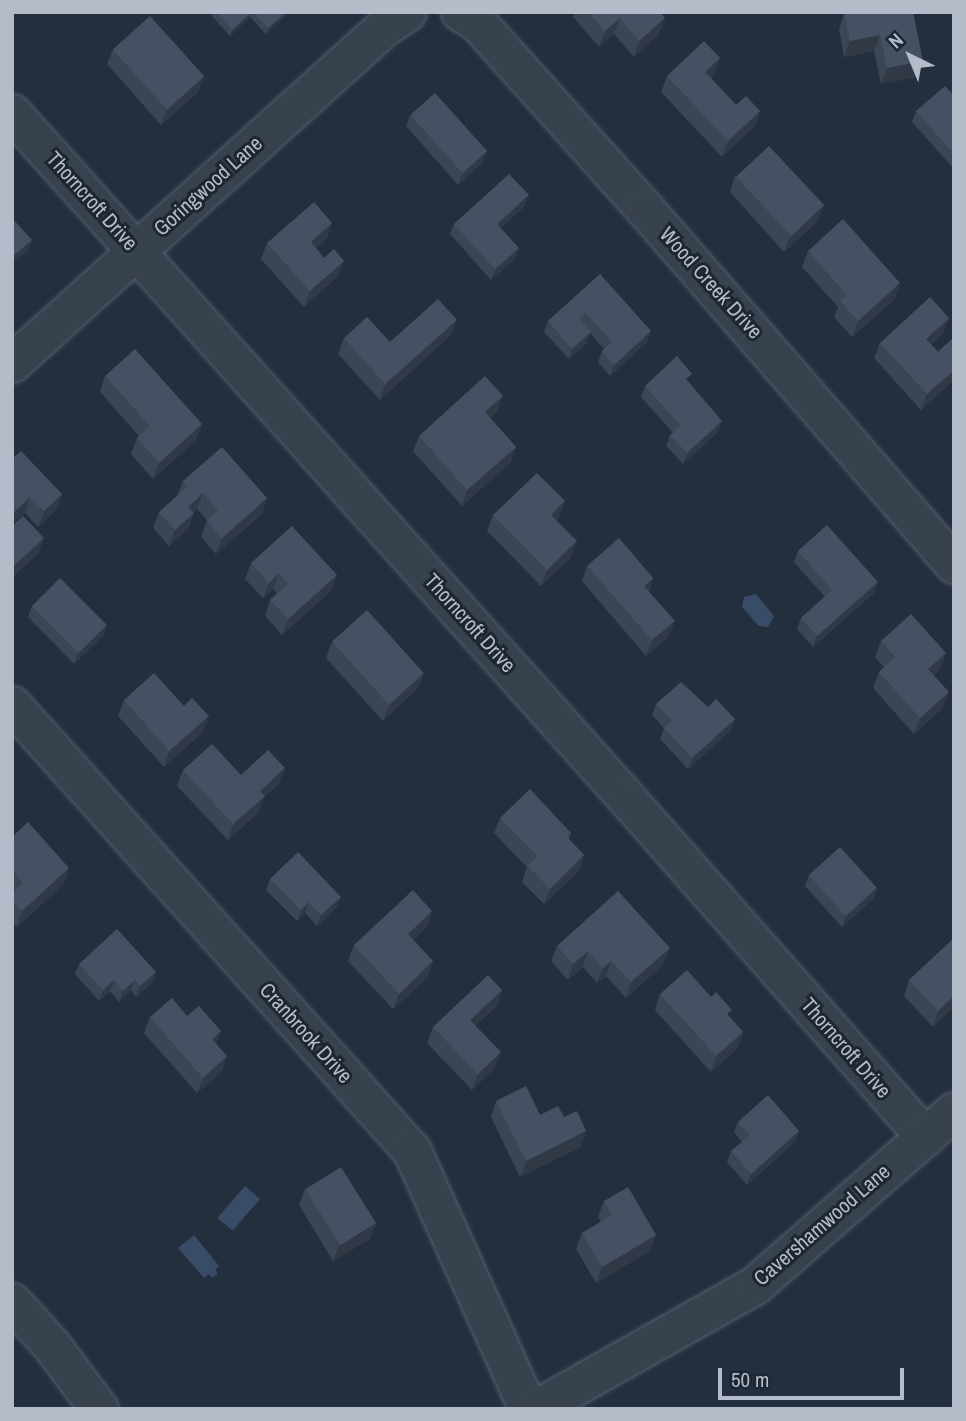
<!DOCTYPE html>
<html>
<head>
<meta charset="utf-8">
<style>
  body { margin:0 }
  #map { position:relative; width:966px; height:1421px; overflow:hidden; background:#242f3e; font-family:"Archivo Narrow",sans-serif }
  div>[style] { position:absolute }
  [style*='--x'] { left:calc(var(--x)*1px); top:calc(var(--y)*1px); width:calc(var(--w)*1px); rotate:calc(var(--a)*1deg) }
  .water>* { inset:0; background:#394c67; transform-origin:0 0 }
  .roads { filter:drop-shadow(0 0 2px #565f6c) drop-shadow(0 0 2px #565f6c) }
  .minor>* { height:37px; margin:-18.5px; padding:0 18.5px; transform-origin:18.5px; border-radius:18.5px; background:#38414e }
  .wall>* { inset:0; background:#3b4654 }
  .shaded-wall>* { inset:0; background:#303945 }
  .building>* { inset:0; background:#455162; transform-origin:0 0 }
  span { translate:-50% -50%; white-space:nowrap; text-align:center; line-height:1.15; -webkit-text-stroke:6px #1d2633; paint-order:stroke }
  .street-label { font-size:21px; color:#b4bcc9 }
  .frame { position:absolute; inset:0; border:14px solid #b4bcc9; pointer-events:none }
  .north { position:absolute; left:875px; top:21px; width:70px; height:70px; -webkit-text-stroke:5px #1d2633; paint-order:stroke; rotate:317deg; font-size:19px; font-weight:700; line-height:28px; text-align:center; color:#b4bcc9 }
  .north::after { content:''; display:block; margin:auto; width:24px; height:32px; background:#b4bcc9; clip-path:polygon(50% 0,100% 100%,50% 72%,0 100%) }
  .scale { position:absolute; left:718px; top:1368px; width:186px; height:32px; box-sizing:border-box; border:4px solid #b4bcc9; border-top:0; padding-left:9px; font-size:21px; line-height:24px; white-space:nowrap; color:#b4bcc9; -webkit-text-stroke:5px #1d2633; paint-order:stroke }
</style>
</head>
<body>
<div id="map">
  <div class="water">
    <div style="clip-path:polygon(756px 594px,774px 616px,768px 627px,759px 626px,742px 607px,744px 597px)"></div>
    <div style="left:245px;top:1186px;width:20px;height:42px;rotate:41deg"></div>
    <div style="clip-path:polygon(194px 1235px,219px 1266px,215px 1270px,218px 1274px,212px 1278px,209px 1274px,204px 1278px,178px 1248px)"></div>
  </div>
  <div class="roads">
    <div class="minor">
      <div style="--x:460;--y:12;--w:20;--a:30"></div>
      <div style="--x:477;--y:22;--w:251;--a:48.1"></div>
      <div style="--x:645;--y:209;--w:471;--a:49"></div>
      <div style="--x:12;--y:113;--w:924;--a:48.11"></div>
      <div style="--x:629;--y:801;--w:448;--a:48.6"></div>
      <div style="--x:12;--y:363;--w:501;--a:-42.09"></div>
      <div style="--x:384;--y:27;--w:27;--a:-33"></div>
      <div style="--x:12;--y:705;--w:599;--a:48.11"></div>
      <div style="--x:412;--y:1151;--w:283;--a:65.8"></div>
      <div style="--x:12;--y:1302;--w:59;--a:47.7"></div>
      <div style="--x:52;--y:1346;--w:79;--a:53.3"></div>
      <div style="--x:535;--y:1409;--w:253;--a:-29.4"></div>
      <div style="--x:755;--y:1285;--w:264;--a:-41.2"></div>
    </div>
  </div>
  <div class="wall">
    <div style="clip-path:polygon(212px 12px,290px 12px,266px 34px,250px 17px,230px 36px,211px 15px)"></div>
    <div style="clip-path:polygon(574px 12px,660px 12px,659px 34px,634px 57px,614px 34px,599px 47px,573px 17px)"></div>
    <div style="clip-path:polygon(913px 12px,917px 77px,881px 84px,874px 51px,844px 57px,839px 29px,844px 13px)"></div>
    <div style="clip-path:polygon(113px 49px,204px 76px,198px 92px,161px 125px,107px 64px)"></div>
    <div style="clip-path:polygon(720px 58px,714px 74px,711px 78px,736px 105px,760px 111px,755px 126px,722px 157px,661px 92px,667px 76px)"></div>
    <div style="clip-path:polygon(954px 96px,954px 169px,912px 122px,916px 111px)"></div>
    <div style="clip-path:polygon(410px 115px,483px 162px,458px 185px,406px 126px)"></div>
    <div style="clip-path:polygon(735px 176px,818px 221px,784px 252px,730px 192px)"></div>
    <div style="clip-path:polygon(525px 206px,500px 228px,515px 259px,491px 280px,450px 234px,454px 224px)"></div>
    <div style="clip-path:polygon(327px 239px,316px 248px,338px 276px,304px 307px,261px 259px,267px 243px)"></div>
    <div style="clip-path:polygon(808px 251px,895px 299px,852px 337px,834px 317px,838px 307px,802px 267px)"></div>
    <div style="clip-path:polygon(600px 274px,647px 342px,610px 376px,598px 362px,602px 351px,604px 349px,590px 333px,587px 343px,569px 359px,544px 332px,548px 321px)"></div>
    <div style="clip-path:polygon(949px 318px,943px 333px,931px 345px,938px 352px,954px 337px,954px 380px,921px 410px,874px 358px,880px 343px)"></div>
    <div style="clip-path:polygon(457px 320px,451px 335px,380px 400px,338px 354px,344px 338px,390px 342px)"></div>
    <div style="clip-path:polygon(105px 376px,202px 424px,196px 440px,153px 479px,131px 454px,137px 438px,139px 436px,100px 392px)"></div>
    <div style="clip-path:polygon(689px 382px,718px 432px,683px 464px,666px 446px,670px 435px,673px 433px,641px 397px,645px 386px)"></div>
    <div style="clip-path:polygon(497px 412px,490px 418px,516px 447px,510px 463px,462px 506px,413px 451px,419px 436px)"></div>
    <div style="clip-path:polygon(12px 459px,62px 494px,56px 510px,38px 527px,25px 513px,12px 524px)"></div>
    <div style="clip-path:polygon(183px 481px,267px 498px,262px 514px,216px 554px,201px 537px,207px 520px,197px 509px,193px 513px,188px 529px,169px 546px,153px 528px,159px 512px,177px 496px)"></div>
    <div style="clip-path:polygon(493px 515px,559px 517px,556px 520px,571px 557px,541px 586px,487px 531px)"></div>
    <div style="clip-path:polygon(798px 551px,874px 593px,813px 647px,797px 629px,801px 618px,825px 597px,794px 562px)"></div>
    <div style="clip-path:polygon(251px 563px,331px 591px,282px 635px,265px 616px,270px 600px,277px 594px,273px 589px,263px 598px,245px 579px)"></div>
    <div style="clip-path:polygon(587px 566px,653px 578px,649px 591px,669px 636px,646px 656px,582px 581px)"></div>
    <div style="clip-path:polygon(32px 606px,107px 625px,103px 636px,74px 664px,28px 617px)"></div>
    <div style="clip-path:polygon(881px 641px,946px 653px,940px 669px,934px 675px,943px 708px,914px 734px,873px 688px,879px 672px,884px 667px,875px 657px)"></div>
    <div style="clip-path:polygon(332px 642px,418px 688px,383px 721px,326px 658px)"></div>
    <div style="clip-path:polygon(124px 700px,203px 732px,164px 767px,118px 716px)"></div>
    <div style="clip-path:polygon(656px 704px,708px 707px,735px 719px,731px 730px,688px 769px,660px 739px,664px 728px,652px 715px)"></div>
    <div style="clip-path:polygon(183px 770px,241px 775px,279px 784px,264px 797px,259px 812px,228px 840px,177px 786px)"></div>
    <div style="clip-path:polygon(500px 818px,571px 833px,569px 839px,584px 855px,579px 871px,544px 904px,522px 882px,527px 867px,494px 833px)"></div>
    <div style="clip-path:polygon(12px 837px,64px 884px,17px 927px,12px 922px)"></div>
    <div style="clip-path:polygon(809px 875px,877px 888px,873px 899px,842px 927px,805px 886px)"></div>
    <div style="clip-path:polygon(270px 879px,337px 907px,317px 926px,305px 913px,297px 921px,266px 890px)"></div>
    <div style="clip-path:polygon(432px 911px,427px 927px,413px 940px,428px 977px,393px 1009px,348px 961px,354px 945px)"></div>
    <div style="clip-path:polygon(954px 938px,954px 1007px,933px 1027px,904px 996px,909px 980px)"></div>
    <div style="clip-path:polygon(557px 946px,664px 964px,626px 998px,606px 976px,597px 983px,583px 967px,568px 980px,551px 961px)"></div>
    <div style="clip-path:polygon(79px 964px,156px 972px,152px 983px,136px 997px,131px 990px,119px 1002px,110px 991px,99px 1001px,75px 974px)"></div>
    <div style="clip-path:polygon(502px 990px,497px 1006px,475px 1026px,495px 1068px,472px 1090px,427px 1043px,433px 1027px)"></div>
    <div style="clip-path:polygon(660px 994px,730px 1017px,743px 1032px,738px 1048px,711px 1072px,655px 1010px)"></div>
    <div style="clip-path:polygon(187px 1016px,221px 1031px,216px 1044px,227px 1056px,221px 1072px,197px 1093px,144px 1033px,150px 1017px)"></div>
    <div style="clip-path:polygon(496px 1101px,540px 1115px,564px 1117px,581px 1147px,520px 1177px,491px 1117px)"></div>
    <div style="clip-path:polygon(738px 1122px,799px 1131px,795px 1142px,747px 1185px,727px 1162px,731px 1151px,742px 1142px,734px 1132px)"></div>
    <div style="clip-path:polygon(305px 1189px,376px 1223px,370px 1239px,333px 1261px,299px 1205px)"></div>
    <div style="clip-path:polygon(604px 1201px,656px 1235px,650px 1251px,596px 1283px,576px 1249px,582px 1233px,601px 1222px,598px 1217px)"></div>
  </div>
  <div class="shaded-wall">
    <div style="clip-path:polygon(252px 12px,250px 17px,230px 36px,232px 30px)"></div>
    <div style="clip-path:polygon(286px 12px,290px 12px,266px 34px,268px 28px)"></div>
    <div style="clip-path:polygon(620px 18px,614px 34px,599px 47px,605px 31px)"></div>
    <div style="clip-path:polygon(665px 18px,659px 34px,634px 57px,639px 41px)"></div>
    <div style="clip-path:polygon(880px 35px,874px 51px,844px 57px,850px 41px)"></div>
    <div style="clip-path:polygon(720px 58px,714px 74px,700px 88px,705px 72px)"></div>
    <div style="clip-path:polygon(923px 61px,917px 77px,881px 84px,887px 68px)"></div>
    <div style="clip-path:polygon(204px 76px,198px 92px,161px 125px,167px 109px)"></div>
    <div style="clip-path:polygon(760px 111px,755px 126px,722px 157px,728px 141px)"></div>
    <div style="clip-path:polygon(487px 151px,483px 162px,458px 185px,462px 174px)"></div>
    <div style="clip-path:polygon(529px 195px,525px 206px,493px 235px,497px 224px)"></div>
    <div style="clip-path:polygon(824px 206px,818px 221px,784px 252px,790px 236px)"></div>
    <div style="clip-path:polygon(332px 223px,327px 239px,305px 258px,311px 242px)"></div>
    <div style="clip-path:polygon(32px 240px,28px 251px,12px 264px,12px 257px)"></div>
    <div style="clip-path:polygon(519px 248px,515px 259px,491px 280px,495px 269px)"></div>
    <div style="clip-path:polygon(344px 261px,338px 276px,304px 307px,310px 291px)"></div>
    <div style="clip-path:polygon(900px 283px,895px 299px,852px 337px,858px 321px)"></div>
    <div style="clip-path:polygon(949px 318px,943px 333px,920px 355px,926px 339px)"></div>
    <div style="clip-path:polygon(457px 320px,451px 335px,380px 400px,385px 384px)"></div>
    <div style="clip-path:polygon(651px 331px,647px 342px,610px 376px,614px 365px)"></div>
    <div style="clip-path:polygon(591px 332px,587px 343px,569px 359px,572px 349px)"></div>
    <div style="clip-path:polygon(954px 370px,954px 380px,921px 410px,927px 394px)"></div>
    <div style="clip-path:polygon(503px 396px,497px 412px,479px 428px,485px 412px)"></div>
    <div style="clip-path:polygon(722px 421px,718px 432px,683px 464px,687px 453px)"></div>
    <div style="clip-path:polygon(202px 424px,196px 440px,153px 479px,159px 463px)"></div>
    <div style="clip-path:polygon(516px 447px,510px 463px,462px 506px,467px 490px)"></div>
    <div style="clip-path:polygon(203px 493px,197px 509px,182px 522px,188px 507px)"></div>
    <div style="clip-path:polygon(62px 494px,56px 510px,38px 527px,44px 511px)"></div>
    <div style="clip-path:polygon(30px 497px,25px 513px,12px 524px,12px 514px)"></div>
    <div style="clip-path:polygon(267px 498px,262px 514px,216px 554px,222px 538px)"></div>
    <div style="clip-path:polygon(565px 501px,559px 517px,545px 530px,551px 515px)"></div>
    <div style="clip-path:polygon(194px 513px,188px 529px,169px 546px,175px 530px)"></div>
    <div style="clip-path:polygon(44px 538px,38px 554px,12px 578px,12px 568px)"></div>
    <div style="clip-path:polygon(577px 541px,571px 557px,541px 586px,547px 570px)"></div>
    <div style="clip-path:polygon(279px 573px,273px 589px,263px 598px,269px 583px)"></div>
    <div style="clip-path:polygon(337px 575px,331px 591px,282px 635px,288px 619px)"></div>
    <div style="clip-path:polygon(653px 578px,648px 593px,644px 586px)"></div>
    <div style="clip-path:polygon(878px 582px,874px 593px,813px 647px,817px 636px)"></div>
    <div style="clip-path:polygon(675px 621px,669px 636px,646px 656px,652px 640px)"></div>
    <div style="clip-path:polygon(107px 625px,103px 636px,74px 664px,78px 653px)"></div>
    <div style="clip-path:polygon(946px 653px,940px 669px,922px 684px,928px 669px)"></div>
    <div style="clip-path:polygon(424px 673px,418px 688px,383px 721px,389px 705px)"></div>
    <div style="clip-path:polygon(949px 692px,943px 708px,914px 734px,920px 718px)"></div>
    <div style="clip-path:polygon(209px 716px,203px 732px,164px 767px,169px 751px)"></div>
    <div style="clip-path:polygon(735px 719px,731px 730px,688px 769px,692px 758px)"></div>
    <div style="clip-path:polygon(285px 768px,279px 784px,264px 797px,259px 812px,228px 840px,233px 824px,260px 791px)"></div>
    <div style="clip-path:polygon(584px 855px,579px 871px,544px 904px,550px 889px)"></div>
    <div style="clip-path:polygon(69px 868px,64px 884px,17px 927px,22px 911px)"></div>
    <div style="clip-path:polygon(877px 888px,873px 899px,842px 927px,846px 916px)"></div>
    <div style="clip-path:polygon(341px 897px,337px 907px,317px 926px,321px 915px)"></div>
    <div style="clip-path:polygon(309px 902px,305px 913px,297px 921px,301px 910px)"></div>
    <div style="clip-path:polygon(432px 911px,427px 927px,402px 950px,408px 934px)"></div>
    <div style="clip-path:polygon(670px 948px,664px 964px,626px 998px,631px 982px)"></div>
    <div style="clip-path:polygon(588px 951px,583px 967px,568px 980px,573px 964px)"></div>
    <div style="clip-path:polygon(433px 961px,428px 977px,393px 1009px,399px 994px)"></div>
    <div style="clip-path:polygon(611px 961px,606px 976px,597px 983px,603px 968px)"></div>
    <div style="clip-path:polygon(156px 972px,152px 983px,136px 997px,140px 986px)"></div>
    <div style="clip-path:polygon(114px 980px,110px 991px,99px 1001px,103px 990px)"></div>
    <div style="clip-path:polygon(135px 980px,131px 990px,119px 1002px,123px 991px)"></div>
    <div style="clip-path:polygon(502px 990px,497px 1006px,464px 1036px,470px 1020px)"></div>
    <div style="clip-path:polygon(954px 996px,954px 1007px,933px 1027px,938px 1011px)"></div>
    <div style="clip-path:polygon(221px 1031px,215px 1047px,212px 1039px)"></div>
    <div style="clip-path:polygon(743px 1032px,738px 1048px,711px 1072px,716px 1056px)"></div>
    <div style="clip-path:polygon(501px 1052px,495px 1068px,472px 1090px,478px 1074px)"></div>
    <div style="clip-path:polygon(227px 1056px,221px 1072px,197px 1093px,203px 1078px)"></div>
    <div style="clip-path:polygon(586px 1131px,581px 1147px,520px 1177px,526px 1161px)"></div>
    <div style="clip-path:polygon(799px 1131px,795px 1142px,747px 1185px,751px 1174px)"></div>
    <div style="clip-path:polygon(376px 1223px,370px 1239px,333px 1261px,339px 1245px)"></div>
    <div style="clip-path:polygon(656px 1235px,650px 1251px,596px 1283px,602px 1267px)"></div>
  </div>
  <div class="building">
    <div style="clip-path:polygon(216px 12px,252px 12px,232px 30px)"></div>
    <div style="clip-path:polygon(253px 12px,286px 12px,268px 28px)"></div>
    <div style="clip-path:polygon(588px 12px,660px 12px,665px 18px,639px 41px,620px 18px,605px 31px)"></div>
    <div style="clip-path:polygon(849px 12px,913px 12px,923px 61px,887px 68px,880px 35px,850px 41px,844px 13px)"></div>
    <div style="left:150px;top:16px;width:81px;height:50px;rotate:48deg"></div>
    <div style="clip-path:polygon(704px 41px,720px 58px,705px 72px,736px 105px,746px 96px,760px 111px,728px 141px,667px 76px)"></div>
    <div style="clip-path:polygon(945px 86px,954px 96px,954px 154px,916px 111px)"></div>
    <div style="left:435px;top:93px;width:78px;height:33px;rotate:48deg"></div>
    <div style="left:769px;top:146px;width:81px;height:45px;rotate:47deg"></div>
    <div style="clip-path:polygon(509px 174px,529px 195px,497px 224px,519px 248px,495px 269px,454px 224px)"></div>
    <div style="clip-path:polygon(314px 202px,332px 223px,311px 242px,324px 258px,334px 249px,344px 261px,310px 291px,267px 243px)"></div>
    <div style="clip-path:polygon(12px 218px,32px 240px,12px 257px)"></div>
    <div style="clip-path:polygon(843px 219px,900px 283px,858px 321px,840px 301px,847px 295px,808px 251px)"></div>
    <div style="clip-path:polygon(600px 274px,651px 331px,614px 365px,602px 351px,612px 342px,585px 312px,579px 319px,591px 332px,572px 349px,548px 321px)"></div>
    <div style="clip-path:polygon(930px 297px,949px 318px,926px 339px,938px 352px,954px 337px,954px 370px,927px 394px,880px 343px)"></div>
    <div style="clip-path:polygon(438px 299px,457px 320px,385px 384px,344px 338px,367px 317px,390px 342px)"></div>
    <div style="clip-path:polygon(135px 349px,202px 424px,159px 463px,137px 438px,150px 426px,105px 376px)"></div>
    <div style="clip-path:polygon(677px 356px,692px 374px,686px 379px,722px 421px,687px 453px,670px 435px,681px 426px,645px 386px)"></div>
    <div style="clip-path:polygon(485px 376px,503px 396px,485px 412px,516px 447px,467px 490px,419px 436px)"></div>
    <div style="clip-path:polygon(222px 447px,267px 498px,222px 538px,207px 521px,218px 510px,203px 493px,188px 507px,194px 513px,175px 530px,159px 512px,187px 487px,183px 481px)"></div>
    <div style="clip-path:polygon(21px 451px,62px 494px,44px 511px,30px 497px,12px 514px,12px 459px)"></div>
    <div style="clip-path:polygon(537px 473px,565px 501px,551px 515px,577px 541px,547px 570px,493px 515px)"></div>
    <div style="clip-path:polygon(23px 516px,44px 538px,12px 568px,12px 526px)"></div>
    <div style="clip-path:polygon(827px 525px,878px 582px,817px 636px,801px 618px,832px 590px,798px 551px)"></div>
    <div style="clip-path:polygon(292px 526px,337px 575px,288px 619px,270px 600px,288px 584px,279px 573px,269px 583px,251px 563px)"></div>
    <div style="clip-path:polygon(619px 538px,653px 578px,644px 586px,675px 621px,652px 640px,587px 566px)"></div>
    <div style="left:60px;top:578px;width:66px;height:40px;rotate:45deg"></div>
    <div style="left:367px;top:610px;width:85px;height:47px;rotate:48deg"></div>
    <div style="clip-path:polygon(911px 614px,946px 653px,928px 669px,949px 692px,920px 718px,879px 672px,895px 657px,881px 641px)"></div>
    <div style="clip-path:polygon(154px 673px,184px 706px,192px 698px,209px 716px,169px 751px,124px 700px)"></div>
    <div style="clip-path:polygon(681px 682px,708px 707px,716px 699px,735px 719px,692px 758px,664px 728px,672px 721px,656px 704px)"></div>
    <div style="clip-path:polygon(212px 744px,241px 775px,268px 750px,285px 768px,260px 791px,265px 796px,233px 824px,183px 770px)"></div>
    <div style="clip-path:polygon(530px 789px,571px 833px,567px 837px,584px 855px,550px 889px,528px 866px,538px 856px,500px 818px)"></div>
    <div style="clip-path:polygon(28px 822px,69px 868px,22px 911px,12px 900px,12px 893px,23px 883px,12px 870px,12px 837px)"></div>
    <div style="left:840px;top:847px;width:55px;height:42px;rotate:48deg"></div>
    <div style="clip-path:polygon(298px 852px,341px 897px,321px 915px,309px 902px,301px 910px,270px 879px)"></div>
    <div style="clip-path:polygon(413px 890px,432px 911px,408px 934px,433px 961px,399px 994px,354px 945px)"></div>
    <div style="clip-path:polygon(618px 891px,670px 948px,631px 982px,611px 961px,603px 968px,588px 951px,573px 964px,557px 946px)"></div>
    <div style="clip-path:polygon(117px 929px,156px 972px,140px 986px,135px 980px,123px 991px,114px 980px,103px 990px,79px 964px)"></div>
    <div style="clip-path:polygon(954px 938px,954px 996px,938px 1011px,909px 980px)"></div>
    <div style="clip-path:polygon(687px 970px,711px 997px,716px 992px,732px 1010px,727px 1014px,743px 1032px,716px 1056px,660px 994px)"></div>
    <div style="clip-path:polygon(488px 975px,502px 990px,470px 1020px,501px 1052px,478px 1074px,433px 1027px)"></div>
    <div style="clip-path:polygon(172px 998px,187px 1016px,199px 1006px,221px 1031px,212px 1039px,227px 1056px,203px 1078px,150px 1017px)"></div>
    <div style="clip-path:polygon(526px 1086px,540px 1115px,558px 1106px,564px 1117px,577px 1111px,586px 1131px,526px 1161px,496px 1101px)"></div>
    <div style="clip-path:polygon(768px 1095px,799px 1131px,751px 1174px,731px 1151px,750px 1135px,738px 1122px)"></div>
    <div style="left:341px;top:1167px;width:66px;height:42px;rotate:58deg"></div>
    <div style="clip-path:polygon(628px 1187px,656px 1235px,602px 1267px,582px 1233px,612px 1215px,604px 1201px)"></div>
  </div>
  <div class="street-label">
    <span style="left:208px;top:186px;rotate:-42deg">Goringwood Lane</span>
    <span style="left:92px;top:201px;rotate:48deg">Thorncroft Drive</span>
    <span style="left:711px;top:283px;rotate:48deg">Wood Creek Drive</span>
    <span style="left:470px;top:623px;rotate:48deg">Thorncroft Drive</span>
    <span style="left:306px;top:1033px;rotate:48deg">Cranbrook Drive</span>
    <span style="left:846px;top:1048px;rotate:49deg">Thorncroft Drive</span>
    <span style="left:822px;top:1225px;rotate:-41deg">Cavershamwood Lane</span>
  </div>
  <div class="frame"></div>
  <div class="north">N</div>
  <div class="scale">50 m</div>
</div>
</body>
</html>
